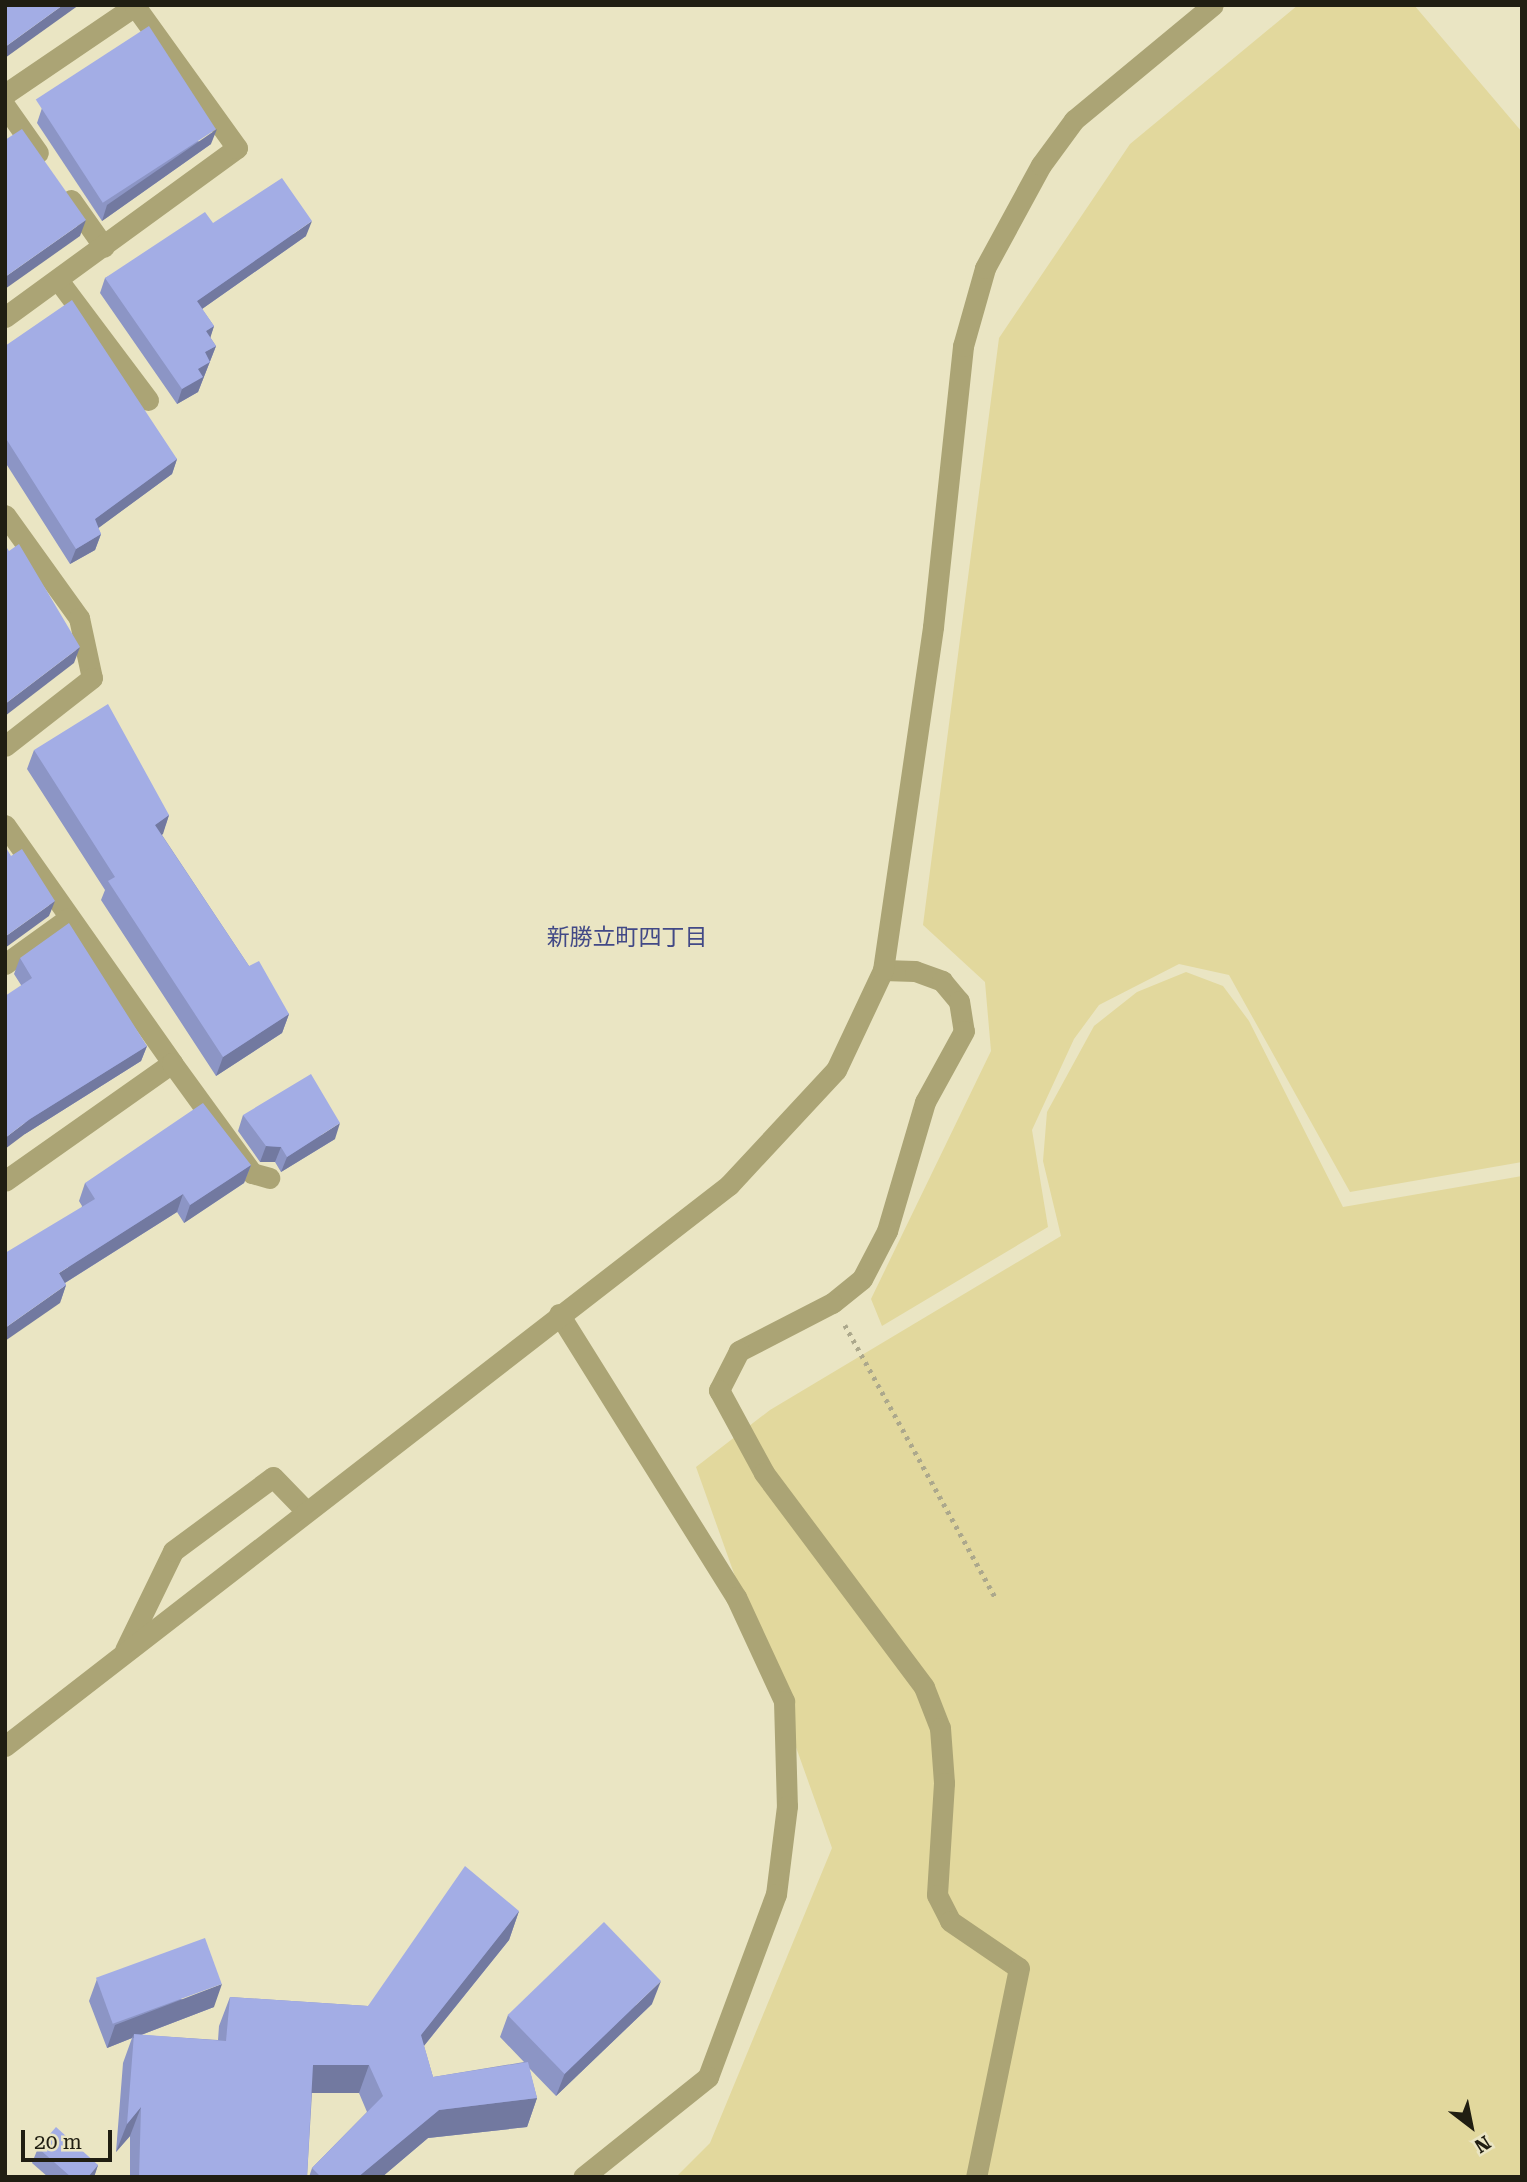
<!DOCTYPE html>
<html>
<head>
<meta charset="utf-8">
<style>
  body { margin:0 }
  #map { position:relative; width:1527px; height:2182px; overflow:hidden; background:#eae5c3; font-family:"Roboto Serif","Noto Sans JP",serif }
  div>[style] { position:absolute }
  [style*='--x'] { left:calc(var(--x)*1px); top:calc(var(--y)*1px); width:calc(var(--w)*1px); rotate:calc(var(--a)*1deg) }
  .green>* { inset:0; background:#e2d89d }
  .path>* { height:4.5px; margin-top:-2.25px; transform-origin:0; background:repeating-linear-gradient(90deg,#aca88c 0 3.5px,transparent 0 8.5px) }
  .minor>* { height:21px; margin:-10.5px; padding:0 10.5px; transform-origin:10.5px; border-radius:10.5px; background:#aba475 }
  .wall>* { inset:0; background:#8c95c5 }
  .shaded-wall>* { inset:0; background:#7279a0 }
  .building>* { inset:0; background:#a3ade5; transform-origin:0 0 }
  span { translate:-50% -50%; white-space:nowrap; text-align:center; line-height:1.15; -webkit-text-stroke:5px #eae5c3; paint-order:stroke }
  .neighbourhood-label { font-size:23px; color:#424986 }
  .frame { position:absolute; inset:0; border:7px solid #201e12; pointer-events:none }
  .north { position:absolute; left:1436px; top:2091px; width:70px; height:70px; -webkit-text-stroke:5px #eae5c3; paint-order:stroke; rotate:148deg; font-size:19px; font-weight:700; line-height:28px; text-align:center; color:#201e12 }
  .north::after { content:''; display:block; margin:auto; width:24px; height:32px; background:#201e12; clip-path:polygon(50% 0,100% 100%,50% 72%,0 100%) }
  .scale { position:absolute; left:21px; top:2130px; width:91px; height:32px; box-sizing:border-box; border:4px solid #201e12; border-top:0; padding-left:9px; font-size:21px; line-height:24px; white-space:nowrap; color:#201e12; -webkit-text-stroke:5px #eae5c3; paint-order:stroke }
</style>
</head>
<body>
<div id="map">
  <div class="green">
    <div style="clip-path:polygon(1298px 5px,1414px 5px,1522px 132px,1522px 1162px,1350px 1192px,1229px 975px,1179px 964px,1099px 1005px,1074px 1039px,1032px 1130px,1048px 1227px,882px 1326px,871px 1299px,991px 1051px,985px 982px,923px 925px,999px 338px,1130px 144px)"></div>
    <div style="clip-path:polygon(1186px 972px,1223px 986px,1249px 1021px,1343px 1207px,1522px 1176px,1522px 2177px,676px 2177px,710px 2143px,832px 1848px,696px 1467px,770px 1410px,1061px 1236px,1043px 1161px,1047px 1112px,1094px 1026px,1137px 992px)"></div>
  </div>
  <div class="path">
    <div style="--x:845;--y:1325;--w:312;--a:61.1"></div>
  </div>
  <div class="minor">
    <div style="--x:5;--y:94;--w:158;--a:-34.2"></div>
    <div style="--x:5;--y:106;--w:57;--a:54.9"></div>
    <div style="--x:71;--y:200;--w:57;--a:54.9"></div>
    <div style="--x:58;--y:280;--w:150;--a:53.1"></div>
    <div style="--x:5;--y:317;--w:287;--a:-36.1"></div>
    <div style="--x:237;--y:148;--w:175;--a:-125.7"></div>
    <div style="--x:5;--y:515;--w:127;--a:54.3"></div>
    <div style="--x:79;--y:618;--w:61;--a:77.8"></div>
    <div style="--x:92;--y:678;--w:110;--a:142"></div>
    <div style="--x:5;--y:825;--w:291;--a:54.9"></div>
    <div style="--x:172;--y:1063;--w:204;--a:144.8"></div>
    <div style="--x:5;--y:964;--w:79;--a:-35.7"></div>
    <div style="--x:883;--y:970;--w:32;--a:2"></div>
    <div style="--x:915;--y:971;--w:29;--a:20"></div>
    <div style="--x:942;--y:981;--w:26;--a:50"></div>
    <div style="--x:959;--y:1001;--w:30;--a:81"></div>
    <div style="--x:964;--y:1031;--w:81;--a:118.8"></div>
    <div style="--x:925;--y:1102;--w:134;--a:106.4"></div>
    <div style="--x:887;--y:1231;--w:54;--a:117.5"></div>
    <div style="--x:862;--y:1279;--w:38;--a:141"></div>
    <div style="--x:832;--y:1303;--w:105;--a:152.7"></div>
    <div style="--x:739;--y:1351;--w:44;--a:117.1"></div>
    <div style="--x:719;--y:1390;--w:94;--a:61.5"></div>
    <div style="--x:764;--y:1473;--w:267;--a:53.2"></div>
    <div style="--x:924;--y:1687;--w:44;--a:68.7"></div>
    <div style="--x:940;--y:1728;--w:55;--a:85.8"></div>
    <div style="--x:944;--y:1783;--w:112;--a:93.6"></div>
    <div style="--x:937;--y:1895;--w:29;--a:63"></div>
    <div style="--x:950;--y:1921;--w:83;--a:34.3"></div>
    <div style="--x:1019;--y:1968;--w:213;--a:101.6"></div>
    <div style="--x:172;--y:1063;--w:136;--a:54"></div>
    <div style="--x:252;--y:1173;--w:18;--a:16"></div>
    <div style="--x:559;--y:1314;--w:334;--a:58"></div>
    <div style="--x:736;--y:1597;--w:115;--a:65.2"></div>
    <div style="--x:784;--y:1701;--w:105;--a:88.4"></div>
    <div style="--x:787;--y:1806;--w:89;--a:97.1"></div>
    <div style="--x:776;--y:1894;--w:195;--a:110.4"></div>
    <div style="--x:708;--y:2077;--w:160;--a:141.3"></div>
    <div style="--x:125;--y:1650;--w:110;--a:-64.1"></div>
    <div style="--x:173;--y:1551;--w:124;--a:-36.5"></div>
    <div style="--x:273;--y:1477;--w:47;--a:45.9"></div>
    <div style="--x:5;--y:1746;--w:916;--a:-37.77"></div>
    <div style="--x:729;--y:1185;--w:157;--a:-47.1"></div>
    <div style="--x:836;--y:1070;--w:110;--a:-64.8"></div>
    <div style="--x:883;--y:970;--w:347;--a:-81.7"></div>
    <div style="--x:933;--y:627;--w:283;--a:-83.9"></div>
    <div style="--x:963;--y:346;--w:81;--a:-74.2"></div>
    <div style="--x:985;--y:268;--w:117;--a:-61.5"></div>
    <div style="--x:1041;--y:165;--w:56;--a:-53.7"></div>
    <div style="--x:1074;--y:120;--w:180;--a:-39.6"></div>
  </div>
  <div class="wall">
    <div style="clip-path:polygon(42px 108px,211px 144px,102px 221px,37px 123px)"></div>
    <div style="clip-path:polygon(213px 223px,306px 236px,202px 309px,214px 326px,210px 337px,216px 346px,198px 392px,177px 404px,100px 293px,105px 278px)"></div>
    <div style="clip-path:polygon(5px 346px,177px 459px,172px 474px,98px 528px,101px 534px,95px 550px,70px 564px,5px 462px)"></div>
    <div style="clip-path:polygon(34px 750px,169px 815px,162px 835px,249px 966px,289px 1014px,282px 1033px,216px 1076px,101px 900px,105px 890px,27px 769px)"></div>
    <div style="clip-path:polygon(20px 958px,147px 1046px,141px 1061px,25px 1134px,21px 985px,14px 974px)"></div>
    <div style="clip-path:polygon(243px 1115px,335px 1139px,281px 1172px,275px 1162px,260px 1162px,238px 1131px)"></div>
    <div style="clip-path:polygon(251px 1165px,244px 1183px,184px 1223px,177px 1212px,65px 1283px,66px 1285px,60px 1303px,82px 1206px,79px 1201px,85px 1183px)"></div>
    <div style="clip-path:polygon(519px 1911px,509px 1940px,424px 2046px,433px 2077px,524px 2062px,500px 2037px,508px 2015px,652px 2004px,556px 2096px,529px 2068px,537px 2098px,527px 2127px,428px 2138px,382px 2177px,309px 2177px,312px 2168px,367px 2112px,359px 2093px,312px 2093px,307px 2177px,130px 2177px,130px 2136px,116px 2152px,123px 2063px,132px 2038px,107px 2048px,89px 2001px,97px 1979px,214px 2007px,141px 2035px,218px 2040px,219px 2026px,230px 1997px,368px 2006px)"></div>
    <div style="clip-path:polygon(38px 2148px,98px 2165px,94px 2177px,48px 2177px,32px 2163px)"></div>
  </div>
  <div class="shaded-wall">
    <div style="clip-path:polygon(63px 5px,79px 5px,5px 58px,5px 47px)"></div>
    <div style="clip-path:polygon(217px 129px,211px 144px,102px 221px,107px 205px)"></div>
    <div style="clip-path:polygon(86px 220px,80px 236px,5px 289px,5px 277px)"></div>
    <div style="clip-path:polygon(312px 221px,306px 236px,192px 316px,197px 301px)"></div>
    <div style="clip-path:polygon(214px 326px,209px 342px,206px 331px)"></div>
    <div style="clip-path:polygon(216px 346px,198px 392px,177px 404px,182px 389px,205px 352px)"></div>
    <div style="clip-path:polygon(177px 459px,172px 474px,89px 535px,95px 519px)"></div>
    <div style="clip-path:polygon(101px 534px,95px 550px,70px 564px,76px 549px)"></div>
    <div style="clip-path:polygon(80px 647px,74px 663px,5px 716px,5px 704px)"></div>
    <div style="clip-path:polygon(169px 815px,163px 834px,148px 844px,155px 825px)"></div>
    <div style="clip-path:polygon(55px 901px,49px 916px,5px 948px,6px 936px)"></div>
    <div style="clip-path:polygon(289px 1014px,282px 1033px,216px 1076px,223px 1057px)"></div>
    <div style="clip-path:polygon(147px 1046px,141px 1061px,25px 1134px,5px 1149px,5px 1138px,30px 1119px)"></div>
    <div style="clip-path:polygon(340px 1123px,335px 1139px,281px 1172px,287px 1157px)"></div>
    <div style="clip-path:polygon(266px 1146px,281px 1147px,275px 1162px,260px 1162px)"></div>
    <div style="clip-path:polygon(251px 1165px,244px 1183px,184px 1223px,190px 1205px)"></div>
    <div style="clip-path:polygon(183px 1194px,177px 1212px,52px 1291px,59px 1273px)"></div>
    <div style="clip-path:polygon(66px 1285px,60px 1303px,5px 1341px,5px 1328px)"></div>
    <div style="clip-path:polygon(519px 1911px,509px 1940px,410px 2063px,421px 2035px)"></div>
    <div style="clip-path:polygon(661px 1981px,652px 2004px,556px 2096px,565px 2073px)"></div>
    <div style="clip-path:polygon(222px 1984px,214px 2007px,133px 2038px,134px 2034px,132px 2038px,107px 2048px,115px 2025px)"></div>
    <div style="clip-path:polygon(313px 2065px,369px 2065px,359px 2093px,303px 2093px)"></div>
    <div style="clip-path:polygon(537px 2098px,527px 2127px,428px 2138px,382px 2177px,358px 2177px,439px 2110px)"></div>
    <div style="clip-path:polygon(141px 2107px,130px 2136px,116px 2152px,127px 2124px)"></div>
    <div style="clip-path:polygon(98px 2165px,94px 2177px,88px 2177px)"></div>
  </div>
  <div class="building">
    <div style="clip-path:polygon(5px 5px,63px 5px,5px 47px)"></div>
    <div style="left:149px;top:26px;width:123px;height:135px;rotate:57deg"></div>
    <div style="clip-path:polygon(22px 129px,86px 220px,5px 277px,5px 140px)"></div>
    <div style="clip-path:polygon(282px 178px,312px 221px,197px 301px,214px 326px,206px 331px,216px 346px,205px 352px,210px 362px,198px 369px,203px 377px,182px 389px,105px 278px,205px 212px,213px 223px)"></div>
    <div style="clip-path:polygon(72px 300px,177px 459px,95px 519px,101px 534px,76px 549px,5px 437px,5px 346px)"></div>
    <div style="clip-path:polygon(19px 544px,80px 647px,5px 704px,5px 545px,9px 551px)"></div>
    <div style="clip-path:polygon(108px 704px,169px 815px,155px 825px,249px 966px,259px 961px,289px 1014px,223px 1057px,108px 881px,115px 877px,34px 750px)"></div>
    <div style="clip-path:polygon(5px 846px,11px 856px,22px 849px,55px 901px,6px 936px)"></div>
    <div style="clip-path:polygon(69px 923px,147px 1046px,30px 1119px,5px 1138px,5px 996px,32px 978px,20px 958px)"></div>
    <div style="clip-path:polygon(311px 1074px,340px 1123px,287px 1157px,281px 1147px,266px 1146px,243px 1115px)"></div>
    <div style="clip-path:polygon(203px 1103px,251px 1165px,190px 1205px,183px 1194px,59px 1273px,66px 1285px,5px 1328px,5px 1253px,95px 1199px,85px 1183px)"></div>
    <div style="clip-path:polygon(465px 1866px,519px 1911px,421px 2035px,433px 2077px,528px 2062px,537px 2098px,439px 2110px,358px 2177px,321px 2177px,312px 2168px,383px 2096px,369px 2065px,313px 2065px,307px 2177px,139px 2177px,141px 2107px,127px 2124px,134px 2034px,226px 2041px,230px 1997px,368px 2006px)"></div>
    <div style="left:604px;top:1922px;width:82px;height:134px;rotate:46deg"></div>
    <div style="left:205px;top:1938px;width:49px;height:116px;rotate:70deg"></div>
    <div style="clip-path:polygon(56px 2127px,98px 2165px,88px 2177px,71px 2177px,38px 2148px)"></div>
  </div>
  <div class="neighbourhood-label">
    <span style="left:627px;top:938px">新勝立町四丁目</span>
  </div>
  <div class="frame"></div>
  <div class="north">N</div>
  <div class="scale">20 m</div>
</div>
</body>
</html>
